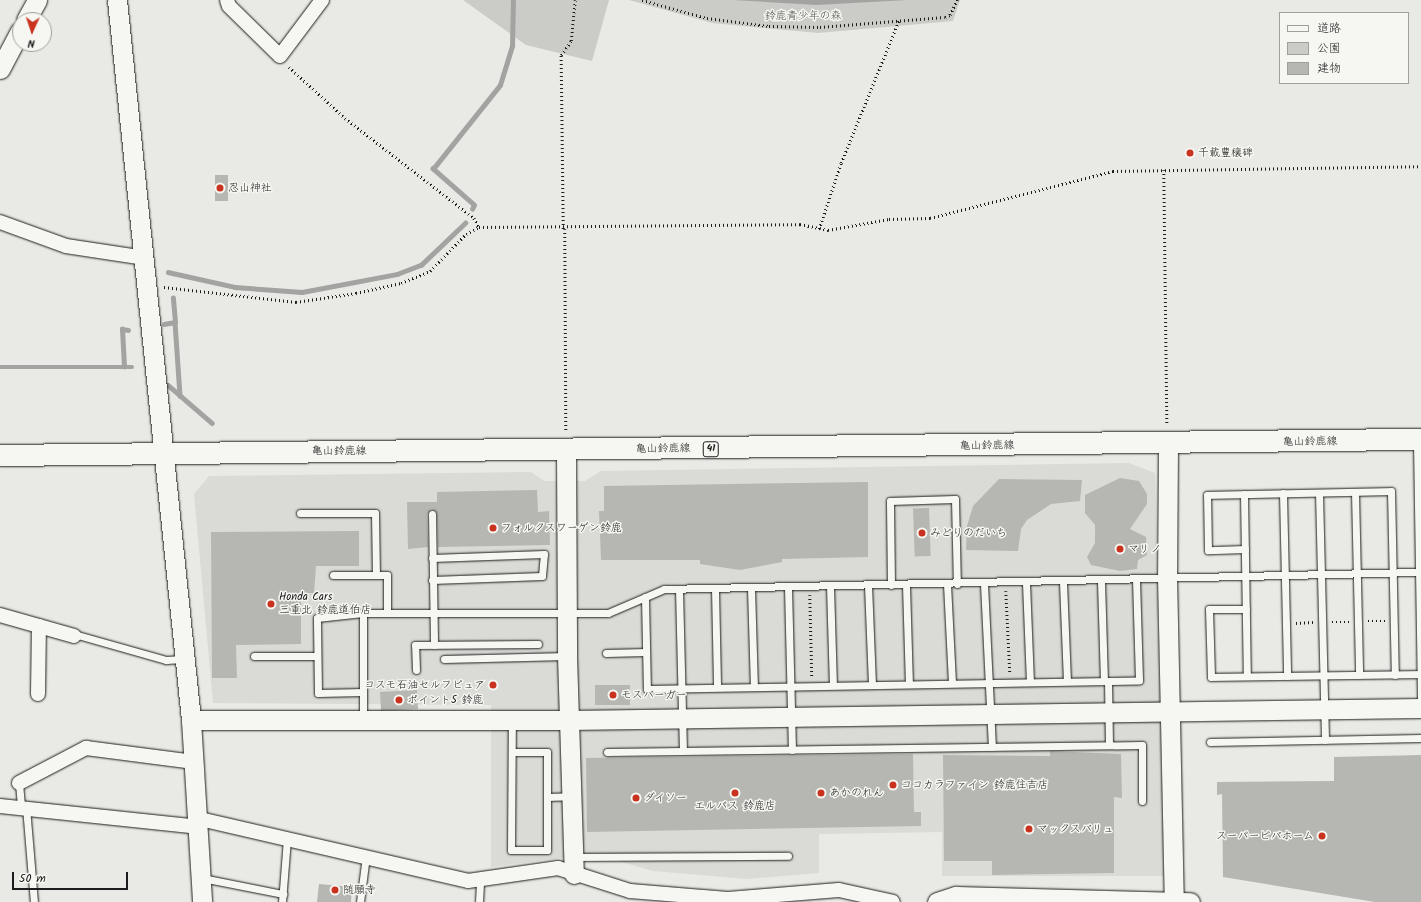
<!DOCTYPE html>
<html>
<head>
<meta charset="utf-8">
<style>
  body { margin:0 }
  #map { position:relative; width:1421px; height:902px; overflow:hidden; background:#e9e9e5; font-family:Kalam,"Klee One",sans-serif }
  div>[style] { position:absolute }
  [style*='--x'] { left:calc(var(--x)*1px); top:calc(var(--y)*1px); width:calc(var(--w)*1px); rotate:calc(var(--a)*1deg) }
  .built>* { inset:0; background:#dadad6 }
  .green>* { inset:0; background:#cbcbc7 }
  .water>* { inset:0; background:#a3a3a1 }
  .stream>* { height:4.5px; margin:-2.25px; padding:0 2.25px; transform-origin:2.25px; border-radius:2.25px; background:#a3a3a1 }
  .building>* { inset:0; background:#b6b6b3; transform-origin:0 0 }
  .path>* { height:2.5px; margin-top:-1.25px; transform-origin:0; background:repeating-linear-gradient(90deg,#1c1c1c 0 1px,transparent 0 4px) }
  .roads { filter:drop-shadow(0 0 1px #1c1c1c) drop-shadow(0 0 1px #1c1c1c) }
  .lane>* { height:7px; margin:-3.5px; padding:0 3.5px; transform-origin:3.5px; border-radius:3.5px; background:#f6f6f2 }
  .street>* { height:14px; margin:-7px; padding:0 7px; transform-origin:7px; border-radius:7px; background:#f6f6f2 }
  .secondary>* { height:19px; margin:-9.5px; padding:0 9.5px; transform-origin:9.5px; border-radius:9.5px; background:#f6f6f2 }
  .primary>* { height:21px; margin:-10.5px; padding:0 10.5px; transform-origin:10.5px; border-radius:10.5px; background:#f6f6f2 }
  .dots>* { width:11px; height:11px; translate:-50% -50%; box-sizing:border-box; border:2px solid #f6f6f2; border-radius:50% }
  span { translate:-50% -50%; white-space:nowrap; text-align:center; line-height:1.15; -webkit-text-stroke:3px #f6f6f2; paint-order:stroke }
  .shield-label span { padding:1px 3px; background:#f6f6f2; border:1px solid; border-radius:3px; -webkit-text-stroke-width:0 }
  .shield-label { font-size:10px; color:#1c1c1c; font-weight:700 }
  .park-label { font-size:11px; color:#51514f }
  .poi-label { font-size:11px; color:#1c1c1c }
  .left { translate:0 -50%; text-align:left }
  .right { translate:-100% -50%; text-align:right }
  .street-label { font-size:11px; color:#1c1c1c }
  .legend { position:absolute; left:1279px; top:12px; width:130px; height:72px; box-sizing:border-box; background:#f6f6f2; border:1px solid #9f9f9c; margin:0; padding:5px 7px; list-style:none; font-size:12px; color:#1c1c1c }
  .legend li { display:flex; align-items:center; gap:8px; height:20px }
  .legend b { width:20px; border:1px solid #9f9f9c }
  .north { position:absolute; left:12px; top:12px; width:40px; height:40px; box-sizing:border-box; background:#f6f6f2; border:1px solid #9f9f9c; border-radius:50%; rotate:183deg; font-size:11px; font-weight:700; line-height:16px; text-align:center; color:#1c1c1c }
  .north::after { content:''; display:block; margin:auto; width:14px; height:18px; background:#c8321e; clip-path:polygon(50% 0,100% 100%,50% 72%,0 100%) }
  .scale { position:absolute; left:12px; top:872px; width:116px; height:18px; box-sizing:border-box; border:2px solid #1c1c1c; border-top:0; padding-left:5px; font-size:12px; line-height:14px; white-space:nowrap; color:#1c1c1c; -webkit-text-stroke:3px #f6f6f2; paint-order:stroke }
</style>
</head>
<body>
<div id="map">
  <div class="built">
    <div style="clip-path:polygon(1129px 463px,1155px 473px,1164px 876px,942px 876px,942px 832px,819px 834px,819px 873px,747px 879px,653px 871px,594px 854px,491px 867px,491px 705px,213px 703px,194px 494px,209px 476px,531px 472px,544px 481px,585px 481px,601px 471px)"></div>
  </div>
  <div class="green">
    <div style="clip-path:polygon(463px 0,609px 0,592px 61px,526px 45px)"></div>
    <div style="clip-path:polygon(629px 0,960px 0,953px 21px,818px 33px,712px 23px)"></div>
  </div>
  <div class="water">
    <div style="clip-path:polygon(733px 0,907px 0,816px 5px)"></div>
  </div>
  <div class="stream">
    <div style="--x:472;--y:209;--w:4;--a:-63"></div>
    <div style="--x:474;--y:205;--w:55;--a:-138.7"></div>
    <div style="--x:433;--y:169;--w:107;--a:-51.4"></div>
    <div style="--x:500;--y:85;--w:41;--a:-72.9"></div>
    <div style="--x:512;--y:46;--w:46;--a:-88.8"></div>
    <div style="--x:168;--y:272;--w:69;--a:12.6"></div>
    <div style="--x:235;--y:287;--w:67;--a:4.3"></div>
    <div style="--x:302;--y:292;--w:97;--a:-10.7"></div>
    <div style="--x:397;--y:274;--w:26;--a:-21"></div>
    <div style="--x:421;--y:265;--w:61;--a:-43.7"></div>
    <div style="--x:175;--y:322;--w:74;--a:86.1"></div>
    <div style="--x:164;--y:324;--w:11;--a:-10"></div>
    <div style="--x:175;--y:322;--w:24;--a:-95"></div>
    <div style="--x:0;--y:367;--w:124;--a:0"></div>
    <div style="--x:124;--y:367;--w:38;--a:-93"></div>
    <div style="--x:122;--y:329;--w:6;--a:9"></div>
    <div style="--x:124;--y:367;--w:8;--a:0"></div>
    <div style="--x:168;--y:385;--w:58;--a:40.8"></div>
  </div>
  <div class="building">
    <div style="left:215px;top:175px;width:13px;height:26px"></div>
    <div style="clip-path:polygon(1120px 478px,1139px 481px,1147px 494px,1147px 504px,1130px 529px,1146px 537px,1147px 555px,1138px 560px,1137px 569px,1120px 571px,1091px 565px,1087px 557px,1095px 543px,1095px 525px,1085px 513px,1085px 495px)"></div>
    <div style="clip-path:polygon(999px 479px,1082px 480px,1080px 501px,1051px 504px,1027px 520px,1021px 529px,1018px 551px,966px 550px,967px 526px,973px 506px)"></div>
    <div style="clip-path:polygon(868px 482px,868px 557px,782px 559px,782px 562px,740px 570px,700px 564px,700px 560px,601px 560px,599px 511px,604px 511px,604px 486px)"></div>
    <div style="clip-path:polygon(537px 490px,538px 512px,549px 511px,550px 545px,438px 547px,437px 514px,432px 509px,427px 514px,428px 547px,408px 549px,407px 502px,437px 502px,437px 492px)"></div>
    <div style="left:929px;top:508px;width:48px;height:16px;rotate:88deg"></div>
    <div style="clip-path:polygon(359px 531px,359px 566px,316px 566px,314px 593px,301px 593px,301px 644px,236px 645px,237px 678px,212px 678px,211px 532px)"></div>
    <div style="left:630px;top:685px;width:20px;height:35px;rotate:90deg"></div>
    <div style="left:417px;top:690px;width:19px;height:37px;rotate:87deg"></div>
    <div style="clip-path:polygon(1050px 751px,1121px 754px,1122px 798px,1114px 797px,1114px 873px,992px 875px,992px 861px,944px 861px,943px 755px,1050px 756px)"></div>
    <div style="clip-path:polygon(913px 754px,914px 812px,921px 812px,921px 826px,587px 832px,586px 758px)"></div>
    <div style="clip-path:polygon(1421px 755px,1421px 902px,1375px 902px,1223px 877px,1222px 794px,1217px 795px,1217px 782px,1334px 781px,1334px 757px)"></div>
    <div style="clip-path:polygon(319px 884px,352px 887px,351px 902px,317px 902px)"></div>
  </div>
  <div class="path">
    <div style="--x:642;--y:0;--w:67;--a:15.5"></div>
    <div style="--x:707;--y:18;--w:63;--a:7.4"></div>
    <div style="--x:769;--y:26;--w:51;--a:1.1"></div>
    <div style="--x:820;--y:27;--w:125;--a:-4.6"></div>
    <div style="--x:945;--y:17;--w:5;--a:-22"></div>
    <div style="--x:950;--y:15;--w:17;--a:-65"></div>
    <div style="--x:289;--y:67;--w:76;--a:42.3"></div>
    <div style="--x:345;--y:118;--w:163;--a:37.8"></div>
    <div style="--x:474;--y:218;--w:10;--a:61"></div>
    <div style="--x:1164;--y:170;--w:254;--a:89.3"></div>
    <div style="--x:563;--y:229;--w:174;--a:-90.7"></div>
    <div style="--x:561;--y:55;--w:17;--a:-54"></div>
    <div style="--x:571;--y:41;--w:41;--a:-84.4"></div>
    <div style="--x:565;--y:229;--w:201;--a:89.7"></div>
    <div style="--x:819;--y:229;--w:70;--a:-71.6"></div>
    <div style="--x:841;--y:163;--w:154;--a:-67.9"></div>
    <div style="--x:164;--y:287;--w:133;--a:6.5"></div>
    <div style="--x:296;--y:302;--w:61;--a:-8.5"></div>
    <div style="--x:356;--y:293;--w:46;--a:-12.5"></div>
    <div style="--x:401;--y:283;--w:31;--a:-22"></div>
    <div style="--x:430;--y:271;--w:52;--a:-45.8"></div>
    <div style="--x:466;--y:234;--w:15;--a:-28"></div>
    <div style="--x:479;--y:227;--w:321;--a:-0.5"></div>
    <div style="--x:800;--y:224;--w:29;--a:12"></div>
    <div style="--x:828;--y:230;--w:62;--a:-10.2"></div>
    <div style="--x:889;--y:219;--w:41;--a:-1.4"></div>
    <div style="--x:930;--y:218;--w:189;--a:-14.4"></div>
    <div style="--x:1113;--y:171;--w:308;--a:-0.9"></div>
    <div style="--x:1006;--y:591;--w:81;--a:87.2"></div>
    <div style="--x:810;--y:595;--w:81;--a:88.6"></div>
    <div style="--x:1368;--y:621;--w:17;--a:0"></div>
    <div style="--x:1332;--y:622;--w:17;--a:0"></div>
    <div style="--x:1296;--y:623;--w:17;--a:-3"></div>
  </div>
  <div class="roads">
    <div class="lane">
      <div style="--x:1417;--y:441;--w:262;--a:89.1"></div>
      <div style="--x:1355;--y:492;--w:183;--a:88.7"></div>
      <div style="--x:1283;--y:493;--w:183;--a:88.7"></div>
      <div style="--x:1319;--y:493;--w:247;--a:88.6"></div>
      <div style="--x:1244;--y:494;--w:182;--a:89.1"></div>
      <div style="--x:300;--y:513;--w:75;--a:0"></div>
      <div style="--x:375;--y:513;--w:62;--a:89.1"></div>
      <div style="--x:432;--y:514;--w:131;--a:89.1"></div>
      <div style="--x:1245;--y:549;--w:37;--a:178"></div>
      <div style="--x:1208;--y:550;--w:55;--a:-91"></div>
      <div style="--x:1207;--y:495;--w:184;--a:-1.2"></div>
      <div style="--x:1391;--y:491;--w:184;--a:88.8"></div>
      <div style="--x:333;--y:575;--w:54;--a:0"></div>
      <div style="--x:387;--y:575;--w:38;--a:90"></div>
      <div style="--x:432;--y:580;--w:110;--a:-2.1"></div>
      <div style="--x:542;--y:576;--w:22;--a:-85"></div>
      <div style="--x:544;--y:554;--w:112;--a:178"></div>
      <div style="--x:1101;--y:581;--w:100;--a:88.3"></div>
      <div style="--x:1063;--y:582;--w:99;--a:87.7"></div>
      <div style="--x:1026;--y:583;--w:99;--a:87.7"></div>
      <div style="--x:947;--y:584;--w:99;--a:87.1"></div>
      <div style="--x:984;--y:584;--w:163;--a:87.2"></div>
      <div style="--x:868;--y:585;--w:100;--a:87.7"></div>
      <div style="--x:891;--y:585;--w:84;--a:-90.7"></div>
      <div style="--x:890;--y:501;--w:65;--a:-1.8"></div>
      <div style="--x:955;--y:499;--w:85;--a:88.7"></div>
      <div style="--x:906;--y:585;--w:99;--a:88.3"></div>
      <div style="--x:830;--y:586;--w:99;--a:88.3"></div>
      <div style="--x:788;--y:587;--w:163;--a:88.6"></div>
      <div style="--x:715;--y:588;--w:99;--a:88.8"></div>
      <div style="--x:751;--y:588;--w:99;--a:88.3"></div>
      <div style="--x:679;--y:589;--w:162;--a:88.6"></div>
      <div style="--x:645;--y:597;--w:92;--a:88.8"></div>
      <div style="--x:647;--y:689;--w:492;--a:-1"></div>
      <div style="--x:1139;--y:680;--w:99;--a:-91.7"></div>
      <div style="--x:1246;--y:609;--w:37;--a:180"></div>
      <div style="--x:1209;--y:609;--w:68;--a:88.3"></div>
      <div style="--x:1211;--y:677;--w:210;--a:-0.8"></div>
      <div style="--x:363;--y:613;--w:106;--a:90"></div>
      <div style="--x:74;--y:634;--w:96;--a:15.8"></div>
      <div style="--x:166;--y:660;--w:17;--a:-3"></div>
      <div style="--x:606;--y:653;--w:40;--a:-1.4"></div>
      <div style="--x:254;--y:656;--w:63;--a:0"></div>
      <div style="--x:444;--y:659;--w:123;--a:-1.4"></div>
      <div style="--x:416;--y:670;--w:25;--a:-92"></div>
      <div style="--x:415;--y:645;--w:123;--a:-0.5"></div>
      <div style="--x:1108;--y:681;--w:64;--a:89.1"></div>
      <div style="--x:363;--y:692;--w:45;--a:178.7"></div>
      <div style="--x:318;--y:693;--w:75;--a:-90.8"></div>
      <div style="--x:317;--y:618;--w:46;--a:-6.2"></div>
      <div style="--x:363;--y:613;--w:245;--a:0"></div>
      <div style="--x:608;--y:613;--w:61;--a:-23.2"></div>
      <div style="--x:664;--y:589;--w:757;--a:-1.29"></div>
      <div style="--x:1210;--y:742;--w:211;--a:-1.1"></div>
      <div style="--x:512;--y:752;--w:35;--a:0"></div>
      <div style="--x:547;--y:752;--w:98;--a:90"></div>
      <div style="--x:547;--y:850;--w:36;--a:180"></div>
      <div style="--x:511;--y:850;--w:129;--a:-89.6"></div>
      <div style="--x:607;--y:752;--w:535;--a:-0.75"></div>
      <div style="--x:1142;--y:745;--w:56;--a:90"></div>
      <div style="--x:19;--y:783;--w:24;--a:85"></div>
      <div style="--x:547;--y:797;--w:23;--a:-2"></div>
      <div style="--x:26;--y:807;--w:95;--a:85.2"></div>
      <div style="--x:575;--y:857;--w:213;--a:-0.3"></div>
      <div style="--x:202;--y:878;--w:83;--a:11.2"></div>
      <div style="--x:282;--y:902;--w:63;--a:-85.5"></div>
      <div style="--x:360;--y:902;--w:46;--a:-82.6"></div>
      <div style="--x:479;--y:902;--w:21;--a:-87"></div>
    </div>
    <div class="street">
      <div style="--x:227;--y:0;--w:6;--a:72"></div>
      <div style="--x:229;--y:6;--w:71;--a:44.4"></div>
      <div style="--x:280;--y:56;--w:70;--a:-53.1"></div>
      <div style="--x:0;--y:222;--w:70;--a:20"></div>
      <div style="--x:66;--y:246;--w:80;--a:8.6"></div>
      <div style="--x:0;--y:615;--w:77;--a:15.8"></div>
      <div style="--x:38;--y:694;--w:68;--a:-89.2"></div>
      <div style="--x:19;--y:783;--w:76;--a:-27.6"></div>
      <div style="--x:86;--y:748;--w:109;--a:7.4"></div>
      <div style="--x:0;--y:806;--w:201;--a:6"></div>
      <div style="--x:200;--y:819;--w:275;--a:13"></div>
      <div style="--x:468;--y:881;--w:91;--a:-8.2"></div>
      <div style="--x:558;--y:868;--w:76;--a:17.7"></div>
      <div style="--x:630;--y:891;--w:98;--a:4.7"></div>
      <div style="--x:728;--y:899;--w:111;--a:-4.6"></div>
      <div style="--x:839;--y:890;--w:55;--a:12.5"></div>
    </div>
    <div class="secondary">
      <div style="--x:117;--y:0;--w:724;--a:84.13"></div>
      <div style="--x:191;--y:720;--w:182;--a:86.5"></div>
      <div style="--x:26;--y:20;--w:23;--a:-61"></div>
      <div style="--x:0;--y:69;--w:43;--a:-62.2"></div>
      <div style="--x:1168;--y:445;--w:131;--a:90.4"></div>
      <div style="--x:1167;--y:576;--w:326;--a:88.8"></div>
      <div style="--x:566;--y:450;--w:206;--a:89.7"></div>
      <div style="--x:567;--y:656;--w:218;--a:88.2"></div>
      <div style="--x:191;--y:720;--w:378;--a:0"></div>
      <div style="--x:569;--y:720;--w:852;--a:-0.81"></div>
      <div style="--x:937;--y:902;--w:20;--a:-18"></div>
      <div style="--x:956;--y:896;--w:234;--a:1.5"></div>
    </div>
    <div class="primary">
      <div style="--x:0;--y:455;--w:1421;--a:-0.65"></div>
    </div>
  </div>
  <div class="dots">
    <div style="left:1190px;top:153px;background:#c8321e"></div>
    <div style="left:220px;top:188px;background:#c8321e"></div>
    <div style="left:493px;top:528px;background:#c8321e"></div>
    <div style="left:922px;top:533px;background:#c8321e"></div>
    <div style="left:1120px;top:549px;background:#c8321e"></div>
    <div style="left:271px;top:604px;background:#c8321e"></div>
    <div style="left:493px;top:685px;background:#c8321e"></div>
    <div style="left:613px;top:695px;background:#c8321e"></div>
    <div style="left:399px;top:700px;background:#c8321e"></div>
    <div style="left:893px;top:785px;background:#c8321e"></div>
    <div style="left:735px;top:793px;background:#c8321e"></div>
    <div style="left:821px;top:793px;background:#c8321e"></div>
    <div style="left:636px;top:798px;background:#c8321e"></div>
    <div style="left:1029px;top:829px;background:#c8321e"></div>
    <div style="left:1322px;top:836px;background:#c8321e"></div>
    <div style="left:335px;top:890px;background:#c8321e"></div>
  </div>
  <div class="shield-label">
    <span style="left:711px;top:449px">41</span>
  </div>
  <div class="park-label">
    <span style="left:803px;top:16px">鈴鹿青少年の森</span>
  </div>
  <div class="poi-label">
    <span class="left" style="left:1198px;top:153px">千載豊穣碑</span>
    <span class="left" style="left:228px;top:188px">忍山神社</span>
    <span class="left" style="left:501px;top:528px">フォルクスワーゲン鈴鹿</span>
    <span class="left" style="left:930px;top:533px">みどりのだいち</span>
    <span class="left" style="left:1128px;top:549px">マリノ</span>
    <span class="left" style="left:279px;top:604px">Honda Cars<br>三重北 鈴鹿道伯店</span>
    <span class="right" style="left:485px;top:685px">コスモ石油セルフピュア</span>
    <span class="left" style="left:621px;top:695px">モスバーガー</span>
    <span class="left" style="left:407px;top:700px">ポイント5 鈴鹿</span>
    <span class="left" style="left:901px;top:785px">ココカラファイン 鈴鹿住吉店</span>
    <span class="left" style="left:829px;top:793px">あかのれん</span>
    <span class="left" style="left:644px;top:798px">ダイソー</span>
    <span style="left:735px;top:806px">エルパス 鈴鹿店</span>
    <span class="left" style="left:1037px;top:829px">マックスバリュ</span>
    <span class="right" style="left:1314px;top:836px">スーパービバホーム</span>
    <span class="left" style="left:343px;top:890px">随願寺</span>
  </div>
  <div class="street-label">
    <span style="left:1310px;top:442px;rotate:-1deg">亀山鈴鹿線</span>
    <span style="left:987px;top:446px;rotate:-1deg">亀山鈴鹿線</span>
    <span style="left:663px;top:449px;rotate:-1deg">亀山鈴鹿線</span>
    <span style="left:339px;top:451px">亀山鈴鹿線</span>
  </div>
  <ul class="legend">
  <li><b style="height:5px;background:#f6f6f2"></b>道路</li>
  <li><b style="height:11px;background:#cbcbc7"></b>公園</li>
  <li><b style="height:11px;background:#b6b6b3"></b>建物</li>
  </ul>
  <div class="north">N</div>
  <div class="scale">50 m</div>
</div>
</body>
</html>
